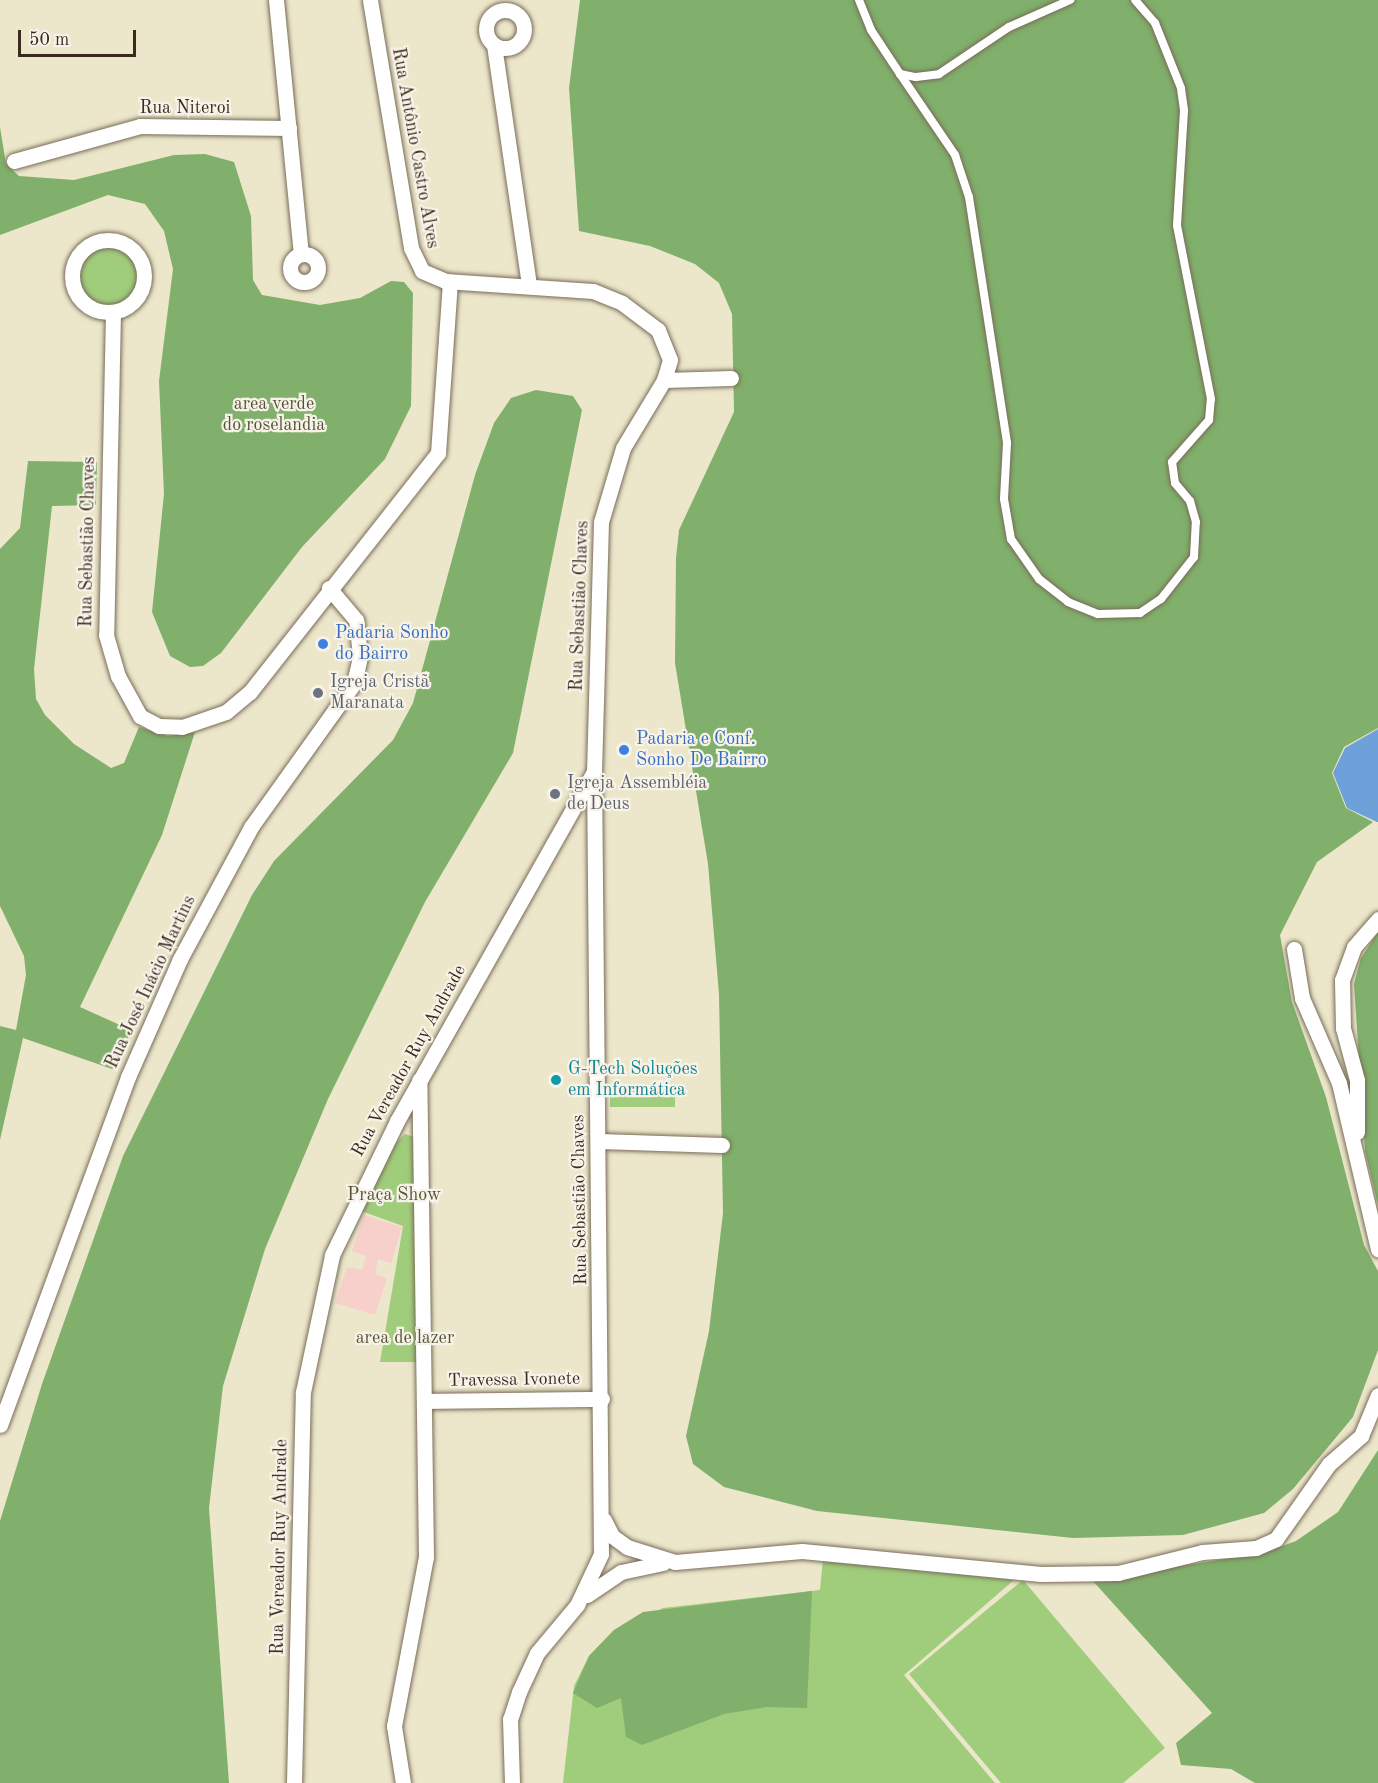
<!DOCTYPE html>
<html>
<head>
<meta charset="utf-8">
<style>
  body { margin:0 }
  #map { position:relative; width:1378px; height:1783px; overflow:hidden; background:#ece6ca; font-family:"Old Standard TT",serif }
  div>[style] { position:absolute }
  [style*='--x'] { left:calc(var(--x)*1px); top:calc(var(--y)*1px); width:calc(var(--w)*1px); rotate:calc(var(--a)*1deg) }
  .built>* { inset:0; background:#f7d0cb }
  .green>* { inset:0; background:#a0cd7b; transform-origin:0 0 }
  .round { border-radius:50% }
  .forest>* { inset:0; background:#80b06b }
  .water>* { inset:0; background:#6ea1da }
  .roads { filter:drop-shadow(0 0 2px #796c5a) drop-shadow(0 0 2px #796c5a) }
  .lane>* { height:8px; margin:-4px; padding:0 4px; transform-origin:4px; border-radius:4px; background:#fff }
  .street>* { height:15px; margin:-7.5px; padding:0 7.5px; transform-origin:7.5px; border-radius:7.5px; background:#fff }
  .street>.ring { margin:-7.5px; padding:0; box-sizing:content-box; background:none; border:15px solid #fff; border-radius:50% }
  .dots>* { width:16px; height:16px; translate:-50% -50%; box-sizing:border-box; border:3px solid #f7f3e8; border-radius:50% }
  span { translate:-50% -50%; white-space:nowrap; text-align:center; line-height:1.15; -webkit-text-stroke:4.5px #f7f3e8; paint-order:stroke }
  .street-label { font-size:18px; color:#3b2a1e }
  .park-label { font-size:18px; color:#545335 }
  .shop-label { font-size:18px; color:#366cbe }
  .left { translate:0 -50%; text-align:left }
  .worship-label { font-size:18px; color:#5b616d }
  .culture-label { font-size:18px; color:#0d838f }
  .scale { position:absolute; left:18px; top:30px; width:118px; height:27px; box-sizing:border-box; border:3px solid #3b2a1e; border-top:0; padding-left:8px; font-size:18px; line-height:21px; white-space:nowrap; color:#3b2a1e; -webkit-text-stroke:4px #f7f3e8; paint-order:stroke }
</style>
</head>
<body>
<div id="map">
  <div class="built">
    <div style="clip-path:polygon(364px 1215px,402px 1227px,391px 1263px,378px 1259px,375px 1274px,387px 1278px,375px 1315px,335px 1303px,347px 1267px,362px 1270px,366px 1256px,352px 1251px)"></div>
  </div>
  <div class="green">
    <div class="round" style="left:75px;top:244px;width:66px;height:66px"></div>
    <div style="left:610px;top:1088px;width:65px;height:19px"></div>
    <div style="clip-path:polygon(405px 1134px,417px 1138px,425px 1362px,380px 1362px,403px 1226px,358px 1210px,392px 1147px)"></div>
    <div style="clip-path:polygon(823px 1559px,1014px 1580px,904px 1675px,995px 1783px,563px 1783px,574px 1686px,589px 1656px,614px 1630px,663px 1608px,820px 1590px)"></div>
    <div style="clip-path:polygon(1023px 1580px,1165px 1748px,1123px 1783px,1001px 1783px,909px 1674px)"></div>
  </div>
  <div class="forest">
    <div style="clip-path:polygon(580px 0,1378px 0,1378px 728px,1344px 747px,1332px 773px,1346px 808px,1373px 822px,1317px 862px,1280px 935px,1292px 1002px,1326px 1097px,1364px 1245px,1378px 1271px,1378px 1350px,1353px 1417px,1293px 1489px,1264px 1513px,1183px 1535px,1073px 1538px,817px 1511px,724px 1487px,693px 1464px,686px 1436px,709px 1331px,723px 1213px,719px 994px,708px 864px,675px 663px,676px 558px,679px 530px,734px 412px,732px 314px,719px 283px,695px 264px,650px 246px,579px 231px,569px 88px)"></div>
    <div style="clip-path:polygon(0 127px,6px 164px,19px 176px,74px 180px,174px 155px,205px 154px,234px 162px,251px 216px,253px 280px,262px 295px,320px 305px,360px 298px,391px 281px,404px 282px,413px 293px,411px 406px,385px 459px,302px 547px,221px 653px,203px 666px,190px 667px,170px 656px,152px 612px,164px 494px,159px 381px,173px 269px,164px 231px,145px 204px,108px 195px,0 235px)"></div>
    <div style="clip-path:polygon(536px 390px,573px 396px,582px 410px,513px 753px,425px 902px,328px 1099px,265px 1249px,223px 1386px,209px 1508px,229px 1783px,0 1783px,0 1521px,42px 1384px,123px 1156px,252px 895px,274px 861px,393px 740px,413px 703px,475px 475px,494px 423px,511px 398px)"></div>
    <div style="clip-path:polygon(28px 461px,97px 462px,96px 505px,52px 506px,34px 669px,36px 699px,45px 715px,74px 744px,111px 768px,124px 763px,139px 727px,168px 736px,195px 732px,162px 835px,80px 1007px,131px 1030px,115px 1070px,23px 1038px,0 1140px,0 1026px,16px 1030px,26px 975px,24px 956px,0 906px,0 549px,20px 528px)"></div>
    <div style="clip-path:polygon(1378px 932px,1378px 1205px,1365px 1151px,1354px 984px,1361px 958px)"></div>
    <div style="clip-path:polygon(1378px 1450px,1378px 1783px,1255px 1783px,1231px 1769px,1181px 1765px,1176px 1743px,1212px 1713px,1092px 1580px,1263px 1553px,1296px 1541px,1338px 1512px)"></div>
    <div style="clip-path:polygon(812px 1591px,807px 1708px,767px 1707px,724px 1714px,642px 1745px,626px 1737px,621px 1698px,597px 1708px,573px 1693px,589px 1656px,614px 1630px,643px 1612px)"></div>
  </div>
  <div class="water">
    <div style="clip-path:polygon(1378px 729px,1378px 822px,1377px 822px,1347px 808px,1333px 773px,1345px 748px)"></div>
  </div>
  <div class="roads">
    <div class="lane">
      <div style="--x:859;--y:0;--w:32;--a:68"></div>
      <div style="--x:871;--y:30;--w:53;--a:56.6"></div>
      <div style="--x:900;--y:74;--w:16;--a:11"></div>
      <div style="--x:916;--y:77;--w:23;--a:-7"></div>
      <div style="--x:939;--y:74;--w:84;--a:-33.9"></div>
      <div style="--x:1009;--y:27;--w:67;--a:-23.9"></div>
      <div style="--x:900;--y:74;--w:98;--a:55.8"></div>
      <div style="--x:955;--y:155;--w:44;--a:71.6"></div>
      <div style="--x:969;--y:197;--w:249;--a:81.2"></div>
      <div style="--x:1007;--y:443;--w:56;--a:93.1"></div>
      <div style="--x:1004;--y:499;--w:41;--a:80.1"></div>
      <div style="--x:1011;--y:539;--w:49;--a:55"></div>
      <div style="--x:1039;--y:579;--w:37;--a:38"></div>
      <div style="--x:1068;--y:602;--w:32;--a:22"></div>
      <div style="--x:1098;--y:614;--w:42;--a:-1.4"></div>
      <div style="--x:1140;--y:613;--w:25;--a:-34"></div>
      <div style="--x:1161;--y:599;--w:53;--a:-51.8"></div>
      <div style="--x:1194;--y:557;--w:35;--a:-87"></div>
      <div style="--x:1196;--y:522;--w:22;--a:-106"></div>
      <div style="--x:1190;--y:501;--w:23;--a:-130"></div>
      <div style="--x:1175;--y:483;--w:21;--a:-98"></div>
      <div style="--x:1172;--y:462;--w:56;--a:-48.6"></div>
      <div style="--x:1209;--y:420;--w:21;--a:-85"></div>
      <div style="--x:1211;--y:399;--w:177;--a:-101.1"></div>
      <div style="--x:1177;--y:225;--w:115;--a:-86.5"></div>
      <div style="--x:1184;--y:110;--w:22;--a:-98"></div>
      <div style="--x:1181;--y:88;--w:70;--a:-111.8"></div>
      <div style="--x:1155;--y:23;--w:30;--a:-131"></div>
    </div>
    <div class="street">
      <div style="--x:276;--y:0;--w:255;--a:84.4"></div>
      <div style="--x:370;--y:0;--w:251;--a:80.6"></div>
      <div style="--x:411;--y:248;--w:25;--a:64"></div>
      <div style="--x:422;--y:271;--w:25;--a:23"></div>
      <div style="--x:445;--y:281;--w:148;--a:3.9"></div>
      <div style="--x:593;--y:291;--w:31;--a:22"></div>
      <div style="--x:622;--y:303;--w:45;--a:36.9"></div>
      <div style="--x:658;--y:330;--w:32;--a:68"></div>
      <div style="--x:670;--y:360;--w:21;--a:107"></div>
      <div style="--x:664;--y:380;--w:79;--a:121.1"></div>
      <div style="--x:623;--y:448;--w:77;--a:106.6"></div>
      <div style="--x:601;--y:522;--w:248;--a:91.6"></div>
      <div style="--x:594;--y:770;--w:784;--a:89.49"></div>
      <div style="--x:601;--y:1554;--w:56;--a:115.2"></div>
      <div style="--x:577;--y:1605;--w:62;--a:129.8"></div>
      <div style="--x:537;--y:1653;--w:43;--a:114.8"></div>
      <div style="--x:519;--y:1692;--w:28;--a:108"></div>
      <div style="--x:510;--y:1719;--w:64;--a:88.2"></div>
      <div class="ring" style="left:486px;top:10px;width:23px;height:23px"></div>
      <div style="--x:494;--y:45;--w:242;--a:81.7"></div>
      <div style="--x:14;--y:161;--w:131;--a:-15.5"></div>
      <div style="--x:140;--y:126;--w:149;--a:0.8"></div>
      <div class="ring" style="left:72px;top:240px;width:57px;height:57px"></div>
      <div class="ring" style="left:290px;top:254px;width:13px;height:13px"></div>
      <div style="--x:113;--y:312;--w:323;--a:91.2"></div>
      <div style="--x:106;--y:635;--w:43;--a:73.7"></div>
      <div style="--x:118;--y:676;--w:46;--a:61.2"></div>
      <div style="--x:140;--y:716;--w:21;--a:28"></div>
      <div style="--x:159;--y:726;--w:23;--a:2"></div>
      <div style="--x:182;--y:727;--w:46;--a:-18.8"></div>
      <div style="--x:226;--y:712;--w:31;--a:-40"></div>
      <div style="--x:250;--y:692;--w:304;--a:-51.8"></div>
      <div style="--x:438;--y:453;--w:172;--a:-86"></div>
      <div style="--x:664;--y:380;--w:67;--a:-1.7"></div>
      <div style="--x:1294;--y:949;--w:50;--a:80.7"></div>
      <div style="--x:1302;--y:998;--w:93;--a:66.5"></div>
      <div style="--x:1339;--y:1083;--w:171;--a:76.8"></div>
      <div style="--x:1357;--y:1132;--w:52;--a:-90"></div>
      <div style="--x:1357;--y:1080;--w:54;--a:-105.1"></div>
      <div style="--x:1343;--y:1028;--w:48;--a:-91.2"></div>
      <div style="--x:1342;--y:980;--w:35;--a:-70"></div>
      <div style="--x:1354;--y:947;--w:37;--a:-49"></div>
      <div style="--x:599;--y:1141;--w:123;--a:1.9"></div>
      <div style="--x:427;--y:1401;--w:175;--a:-0.7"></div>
      <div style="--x:0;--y:1425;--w:371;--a:-69.8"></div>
      <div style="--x:128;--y:1077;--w:129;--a:-66.2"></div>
      <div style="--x:180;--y:959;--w:150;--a:-61.7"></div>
      <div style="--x:251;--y:827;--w:177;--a:-54.4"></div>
      <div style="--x:354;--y:683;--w:28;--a:-77"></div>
      <div style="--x:360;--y:656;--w:36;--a:-96"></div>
      <div style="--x:356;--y:620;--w:42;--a:-130.2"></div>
      <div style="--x:604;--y:1520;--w:18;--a:63"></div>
      <div style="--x:612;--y:1536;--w:19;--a:36"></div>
      <div style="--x:627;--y:1547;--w:50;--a:17.4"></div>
      <div style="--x:675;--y:1562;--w:127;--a:-5"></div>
      <div style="--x:802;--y:1551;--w:240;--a:5.5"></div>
      <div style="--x:1041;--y:1574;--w:77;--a:-0.7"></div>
      <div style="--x:1118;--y:1573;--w:87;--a:-14"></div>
      <div style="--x:1202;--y:1552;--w:54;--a:-4.2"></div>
      <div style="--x:1256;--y:1548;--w:22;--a:-24"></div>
      <div style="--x:1276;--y:1539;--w:92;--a:-54.8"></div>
      <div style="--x:1329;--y:1464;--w:43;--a:-41.2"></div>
      <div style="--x:1361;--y:1436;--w:44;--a:-67.5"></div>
      <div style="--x:587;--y:1595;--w:41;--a:-34.1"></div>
      <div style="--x:621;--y:1572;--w:43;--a:-12.1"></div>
      <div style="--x:294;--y:1783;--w:391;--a:-88.7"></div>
      <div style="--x:303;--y:1392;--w:140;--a:-78"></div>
      <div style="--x:332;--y:1255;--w:149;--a:-64.1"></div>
      <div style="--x:397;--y:1121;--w:399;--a:-60.6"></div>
      <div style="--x:403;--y:1783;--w:58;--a:-99"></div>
      <div style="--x:394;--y:1726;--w:172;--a:-79.3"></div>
      <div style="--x:426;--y:1557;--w:477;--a:-90.8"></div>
    </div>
  </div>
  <div class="dots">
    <div style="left:323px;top:644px;background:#3f7fe0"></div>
    <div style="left:318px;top:693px;background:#6b7280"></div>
    <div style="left:624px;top:750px;background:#3f7fe0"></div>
    <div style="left:555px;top:794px;background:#6b7280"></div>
    <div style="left:556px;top:1080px;background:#0f9aa8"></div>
  </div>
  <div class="street-label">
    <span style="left:185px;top:108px">Rua Niteroi</span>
    <span style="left:415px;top:148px;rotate:80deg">Rua Antônio Castro Alves</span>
    <span style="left:88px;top:542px;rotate:-89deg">Rua Sebastião Chaves</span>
    <span style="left:580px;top:606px;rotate:-88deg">Rua Sebastião Chaves</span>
    <span style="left:151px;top:982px;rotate:-65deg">Rua José Inácio Martins</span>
    <span style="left:409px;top:1061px;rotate:-61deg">Rua Vereador Ruy Andrade</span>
    <span style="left:580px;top:1200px;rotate:-91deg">Rua Sebastião Chaves</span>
    <span style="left:514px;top:1380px;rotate:-1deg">Travessa Ivonete</span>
    <span style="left:280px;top:1547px;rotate:-89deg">Rua Vereador Ruy Andrade</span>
  </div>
  <div class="park-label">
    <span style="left:274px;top:415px">area verde<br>do roselandia</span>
    <span style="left:394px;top:1195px">Praça Show</span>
    <span style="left:405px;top:1338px">area de lazer</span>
  </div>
  <div class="shop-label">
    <span class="left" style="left:335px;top:644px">Padaria Sonho<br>do Bairro</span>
    <span class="left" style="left:636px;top:750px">Padaria e Conf.<br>Sonho De Bairro</span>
  </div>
  <div class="worship-label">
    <span class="left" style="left:330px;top:693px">Igreja Cristã<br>Maranata</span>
    <span class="left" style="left:567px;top:794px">Igreja Assembléia<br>de Deus</span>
  </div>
  <div class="culture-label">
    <span class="left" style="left:568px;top:1080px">G-Tech Soluções<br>em Informática</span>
  </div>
  <div class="scale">50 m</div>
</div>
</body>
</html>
